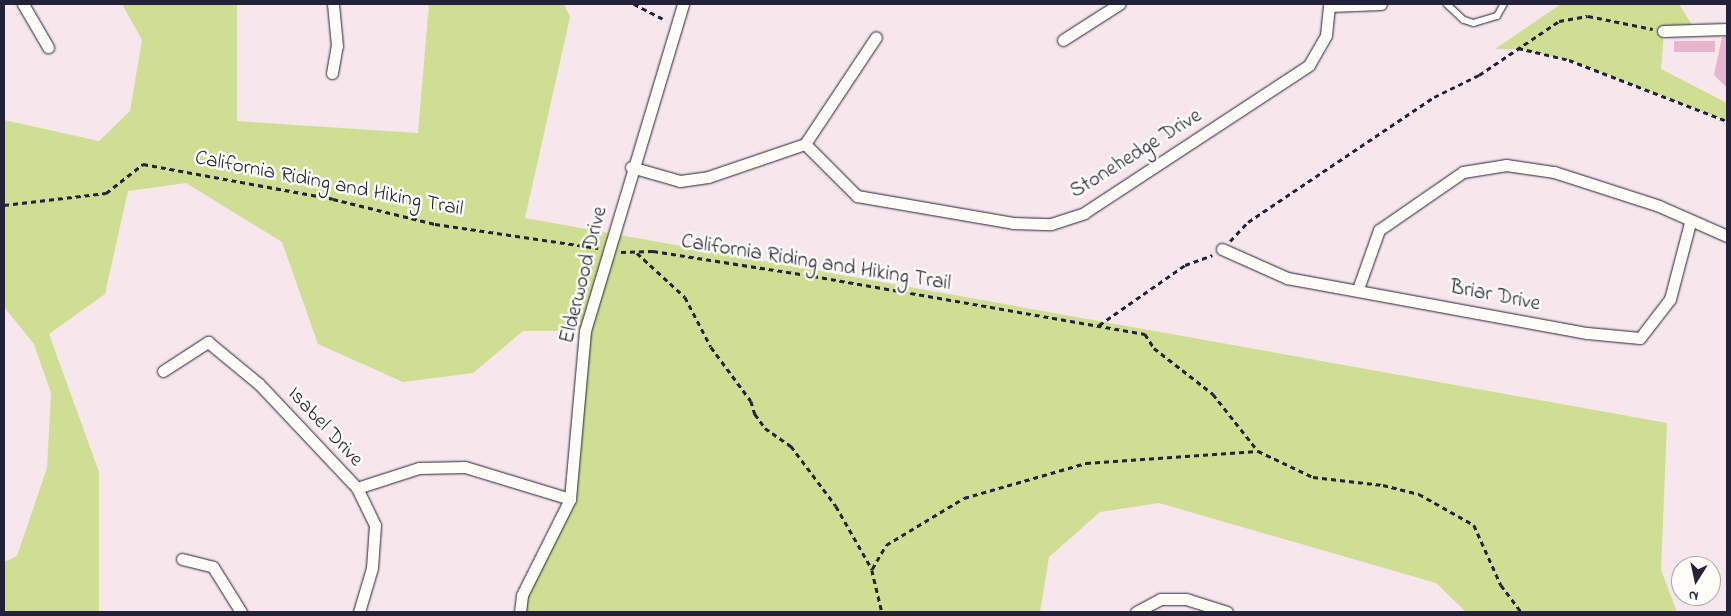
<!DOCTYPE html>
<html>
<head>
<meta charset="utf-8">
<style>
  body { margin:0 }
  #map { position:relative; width:1731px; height:616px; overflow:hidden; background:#f7e6eb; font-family:"Indie Flower",sans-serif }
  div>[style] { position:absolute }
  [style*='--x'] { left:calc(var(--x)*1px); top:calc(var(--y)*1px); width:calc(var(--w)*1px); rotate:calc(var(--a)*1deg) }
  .green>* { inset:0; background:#cedf93 }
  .building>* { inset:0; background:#e9b4ce; transform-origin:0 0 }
  .path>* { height:2.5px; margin-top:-1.25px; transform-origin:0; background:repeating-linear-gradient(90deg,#22223b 0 5px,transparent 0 9px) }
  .roads { filter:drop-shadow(0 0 1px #22223b) drop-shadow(0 0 1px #22223b) }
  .lane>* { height:5.5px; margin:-2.75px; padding:0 2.75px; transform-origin:2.75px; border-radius:2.75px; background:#fdfcf7 }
  .street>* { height:11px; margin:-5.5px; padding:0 5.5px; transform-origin:5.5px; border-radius:5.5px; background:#fdfcf7 }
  span { translate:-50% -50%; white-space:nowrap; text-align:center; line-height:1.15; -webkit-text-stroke:5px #fdfcf7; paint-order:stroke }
  .street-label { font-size:21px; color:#22223b }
  .frame { position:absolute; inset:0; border:5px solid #22223b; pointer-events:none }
  .north { position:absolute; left:1671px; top:556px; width:50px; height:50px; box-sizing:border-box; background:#fdfcf7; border:1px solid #a5a5ac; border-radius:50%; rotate:190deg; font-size:14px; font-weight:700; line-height:20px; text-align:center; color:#22223b }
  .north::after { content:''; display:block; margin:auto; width:18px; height:22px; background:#22223b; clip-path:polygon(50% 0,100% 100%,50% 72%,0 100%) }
</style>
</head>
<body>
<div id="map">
  <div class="green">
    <div style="clip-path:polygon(122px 4px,237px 4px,237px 121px,418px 133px,429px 4px,564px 4px,570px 17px,525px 218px,1667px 423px,1661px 570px,1677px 612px,1466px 612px,1436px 583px,1159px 503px,1100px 512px,1049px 557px,1040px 612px,520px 612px,570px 499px,585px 331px,523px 331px,473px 373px,403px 382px,318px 344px,282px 242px,186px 183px,128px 191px,105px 294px,49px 334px,99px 472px,99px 612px,4px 612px,4px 562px,17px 556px,47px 468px,51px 393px,34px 344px,4px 307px,4px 120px,99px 141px,130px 111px,142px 40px)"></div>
    <div style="clip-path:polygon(1561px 4px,1679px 4px,1695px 30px,1664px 31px,1661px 69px,1727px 103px,1727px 121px,1569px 60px,1518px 49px,1495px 49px)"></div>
  </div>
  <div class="building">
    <div style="clip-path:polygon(1727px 36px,1727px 88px,1714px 75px,1722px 37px)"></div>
    <div style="left:1715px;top:41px;width:11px;height:41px;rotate:90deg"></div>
  </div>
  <div class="path">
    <div style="--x:634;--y:4;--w:36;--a:27"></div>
    <div style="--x:1518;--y:48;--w:52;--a:13.2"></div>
    <div style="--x:1569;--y:60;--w:169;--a:21.1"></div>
    <div style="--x:4;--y:205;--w:103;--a:-6.7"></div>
    <div style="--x:106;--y:193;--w:47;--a:-38.1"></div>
    <div style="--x:143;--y:164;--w:193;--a:10.4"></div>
    <div style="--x:333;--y:199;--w:105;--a:13.8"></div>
    <div style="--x:435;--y:224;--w:165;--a:8.4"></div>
    <div style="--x:1230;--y:241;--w:26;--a:-47"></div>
    <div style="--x:1248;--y:222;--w:224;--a:-33.9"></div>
    <div style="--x:1434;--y:97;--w:50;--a:-26.1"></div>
    <div style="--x:1479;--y:75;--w:97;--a:-34"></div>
    <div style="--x:1559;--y:21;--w:29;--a:-10"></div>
    <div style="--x:1588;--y:16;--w:66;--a:11.3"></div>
    <div style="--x:621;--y:252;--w:32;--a:-2"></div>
    <div style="--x:653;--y:251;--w:162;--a:8.9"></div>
    <div style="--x:813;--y:276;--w:337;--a:9.9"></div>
    <div style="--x:1145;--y:334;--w:17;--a:57"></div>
    <div style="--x:1154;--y:348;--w:75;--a:37.9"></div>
    <div style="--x:1213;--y:394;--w:73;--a:51.7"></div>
    <div style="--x:1258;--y:451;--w:61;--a:25.3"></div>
    <div style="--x:1313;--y:477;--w:70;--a:6.5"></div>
    <div style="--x:1383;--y:485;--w:37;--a:14"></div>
    <div style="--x:1419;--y:494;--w:63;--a:29.4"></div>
    <div style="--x:1474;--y:525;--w:66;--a:65.8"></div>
    <div style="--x:1501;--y:585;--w:34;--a:53"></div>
    <div style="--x:637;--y:253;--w:65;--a:42.5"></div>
    <div style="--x:685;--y:297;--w:56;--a:62.5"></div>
    <div style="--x:711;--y:347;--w:67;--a:53.5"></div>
    <div style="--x:751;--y:401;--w:14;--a:73"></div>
    <div style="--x:755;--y:414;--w:17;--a:54"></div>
    <div style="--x:765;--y:428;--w:32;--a:35"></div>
    <div style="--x:791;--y:446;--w:75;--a:53.1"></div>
    <div style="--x:836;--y:506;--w:73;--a:60.3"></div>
    <div style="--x:872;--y:569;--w:28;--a:-60"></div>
    <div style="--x:886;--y:545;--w:91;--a:-31.1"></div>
    <div style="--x:964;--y:498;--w:127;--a:-16"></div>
    <div style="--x:1086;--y:463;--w:172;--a:-4"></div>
    <div style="--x:1099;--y:325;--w:105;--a:-34.9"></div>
    <div style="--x:1185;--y:265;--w:29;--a:-20"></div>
    <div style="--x:872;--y:570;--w:43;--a:76.6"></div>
  </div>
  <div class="roads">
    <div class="lane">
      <div style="--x:1447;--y:4;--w:23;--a:43"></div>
      <div style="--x:1464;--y:20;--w:10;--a:17"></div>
      <div style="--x:1474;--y:23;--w:24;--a:-17"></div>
      <div style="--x:1497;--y:16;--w:14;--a:-60"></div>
    </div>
    <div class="street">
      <div style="--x:23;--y:4;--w:50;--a:59.8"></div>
      <div style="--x:1330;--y:6;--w:51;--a:-2.2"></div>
      <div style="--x:1663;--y:31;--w:64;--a:-1.8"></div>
      <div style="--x:1063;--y:40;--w:67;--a:-32.7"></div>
      <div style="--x:332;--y:73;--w:27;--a:-80"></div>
      <div style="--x:337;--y:46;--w:42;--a:-95.4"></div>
      <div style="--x:805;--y:144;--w:74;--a:45"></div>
      <div style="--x:857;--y:196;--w:158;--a:9.8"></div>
      <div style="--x:1013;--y:223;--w:38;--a:2"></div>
      <div style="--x:1051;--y:224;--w:35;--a:-18"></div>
      <div style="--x:1084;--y:213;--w:269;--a:-33.3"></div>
      <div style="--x:1309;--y:65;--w:34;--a:-60"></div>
      <div style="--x:1326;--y:35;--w:31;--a:-84"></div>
      <div style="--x:631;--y:167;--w:51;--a:15.9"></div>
      <div style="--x:680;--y:181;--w:28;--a:-8"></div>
      <div style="--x:708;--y:177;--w:102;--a:-18.8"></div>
      <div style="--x:805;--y:144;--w:128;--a:-56.4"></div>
      <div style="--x:1222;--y:249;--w:71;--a:24"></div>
      <div style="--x:1287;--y:278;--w:305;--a:10.4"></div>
      <div style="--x:1587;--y:333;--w:53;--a:5.4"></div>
      <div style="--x:1640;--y:338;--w:49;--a:-52.4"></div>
      <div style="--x:1670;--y:299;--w:79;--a:-75.3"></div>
      <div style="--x:1358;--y:289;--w:63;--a:-70.4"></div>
      <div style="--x:1379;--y:230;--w:102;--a:-34.6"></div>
      <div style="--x:1463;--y:172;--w:44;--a:-9.2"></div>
      <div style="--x:1506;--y:165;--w:49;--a:8.3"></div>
      <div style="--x:1554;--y:172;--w:110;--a:17.9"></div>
      <div style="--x:1659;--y:206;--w:74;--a:23.8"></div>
      <div style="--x:163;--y:371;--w:54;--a:-32.8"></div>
      <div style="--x:208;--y:342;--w:66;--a:39.5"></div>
      <div style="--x:259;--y:384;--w:143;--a:46.7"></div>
      <div style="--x:357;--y:488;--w:41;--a:64.1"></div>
      <div style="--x:375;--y:525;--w:43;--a:94"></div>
      <div style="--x:372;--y:568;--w:46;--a:106.5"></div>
      <div style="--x:357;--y:488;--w:65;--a:-17.9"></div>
      <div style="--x:419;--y:468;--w:46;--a:-1.2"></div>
      <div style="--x:465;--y:467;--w:110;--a:16.9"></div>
      <div style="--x:182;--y:559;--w:32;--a:14"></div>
      <div style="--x:213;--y:567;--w:53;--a:58.1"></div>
      <div style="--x:520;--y:612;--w:17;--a:-83"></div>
      <div style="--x:522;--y:595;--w:107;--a:-63.4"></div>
      <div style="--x:570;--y:499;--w:169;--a:-84.9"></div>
      <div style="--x:585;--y:331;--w:341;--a:-73.3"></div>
      <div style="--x:1136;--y:612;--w:27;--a:-28"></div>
      <div style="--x:1160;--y:599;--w:26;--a:0"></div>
      <div style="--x:1186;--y:599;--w:43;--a:17.6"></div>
    </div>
  </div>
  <div class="street-label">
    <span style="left:1136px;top:154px;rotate:-32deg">Stonehedge Drive</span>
    <span style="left:329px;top:184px;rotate:11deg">California Riding and Hiking Trail</span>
    <span style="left:816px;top:263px;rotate:9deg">California Riding and Hiking Trail</span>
    <span style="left:584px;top:275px;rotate:-76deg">Elderwood Drive</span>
    <span style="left:1495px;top:296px;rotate:11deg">Briar Drive</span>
    <span style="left:325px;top:427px;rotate:47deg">Isabel Drive</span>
  </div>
  <div class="frame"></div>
  <div class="north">N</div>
</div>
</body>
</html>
